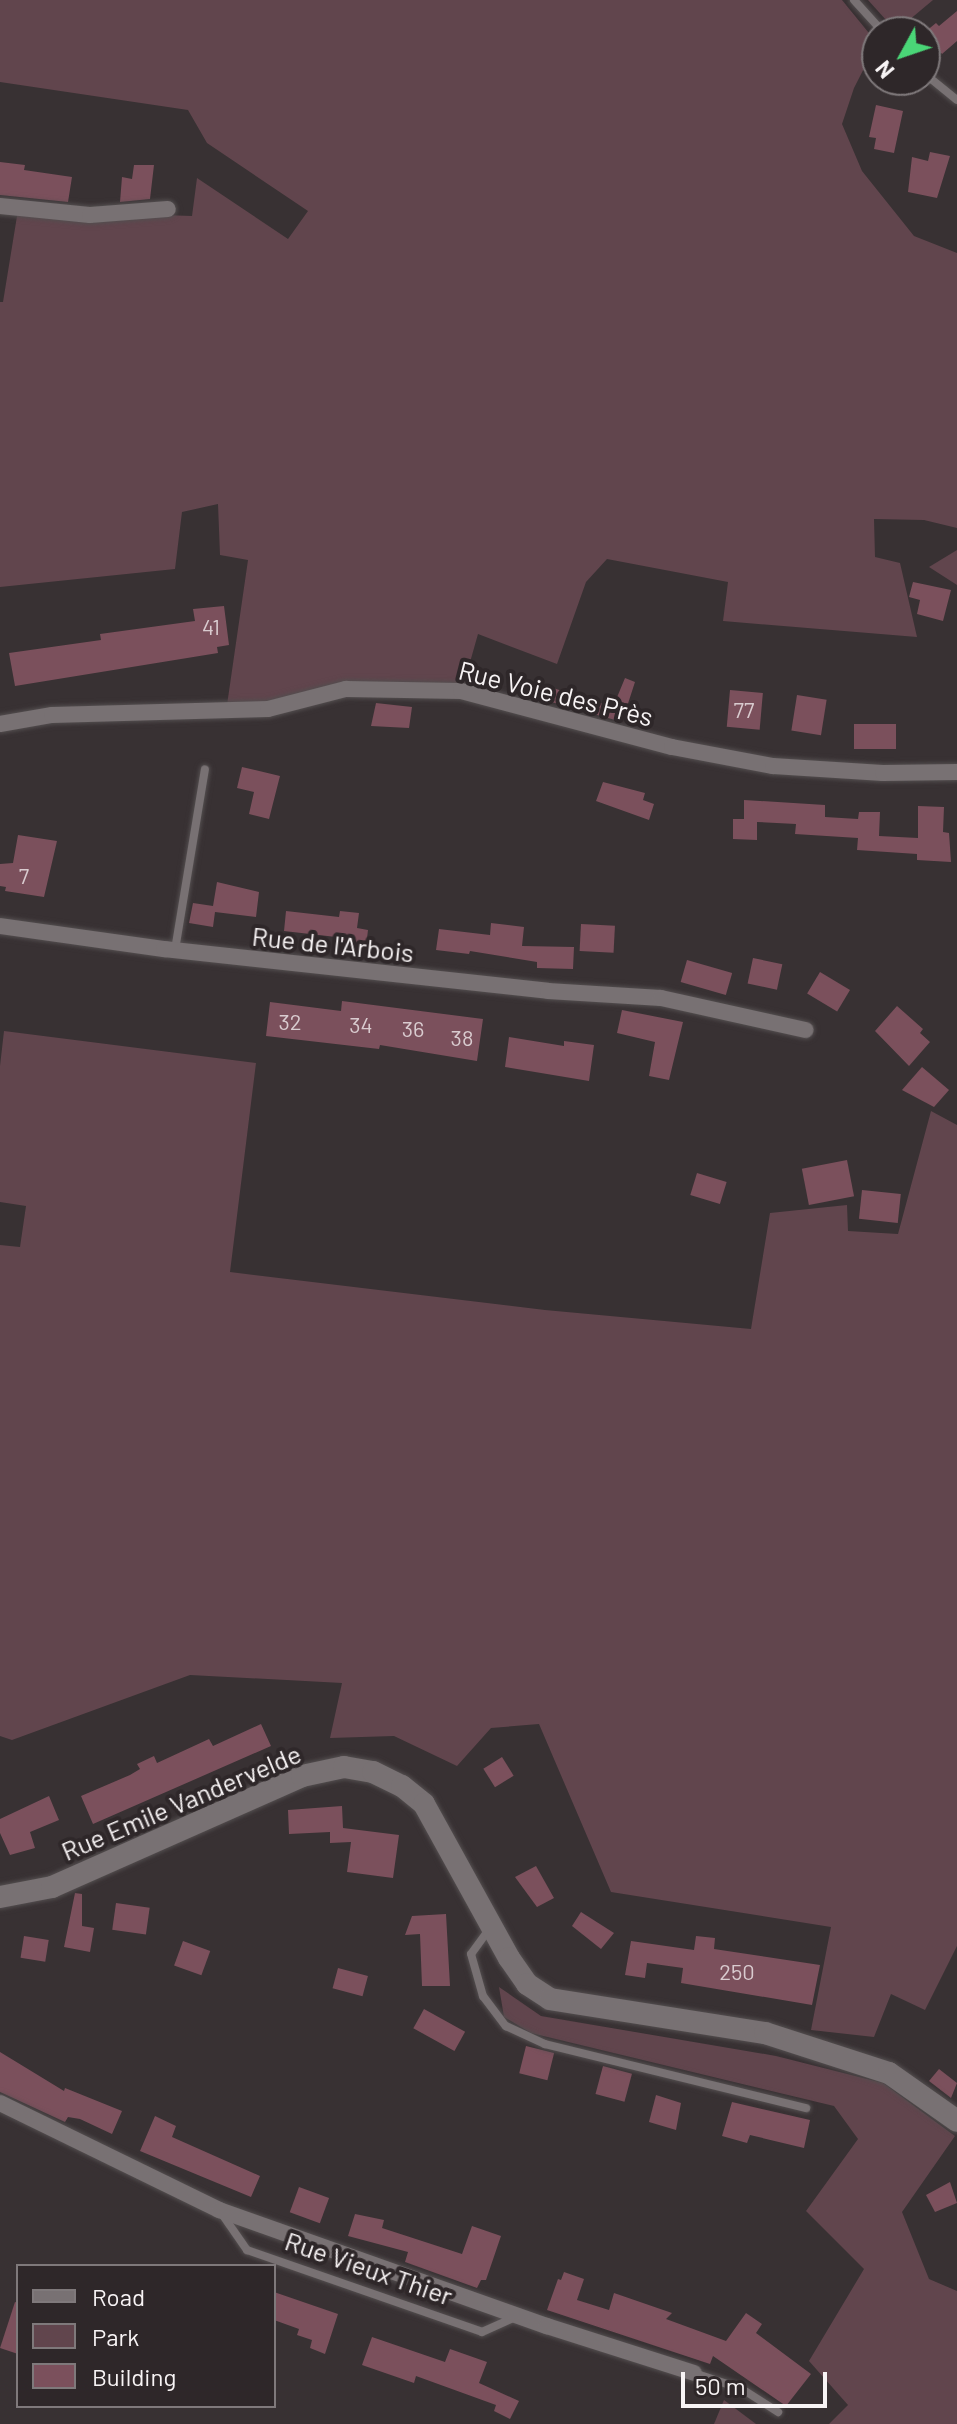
<!DOCTYPE html>
<html>
<head>
<meta charset="utf-8">
<style>
  body { margin:0 }
  #map { position:relative; width:957px; height:2424px; overflow:hidden; background:#383133; font-family:Barlow,sans-serif }
  div>[style] { position:absolute }
  [style*='--x'] { left:calc(var(--x)*1px); top:calc(var(--y)*1px); width:calc(var(--w)*1px); rotate:calc(var(--a)*1deg) }
  .green>* { inset:0; background:#61454d }
  .building>* { inset:0; background:#7b505c; transform-origin:0 0 }
  .roads { filter:drop-shadow(0 0 2px #534e4f) drop-shadow(0 0 2px #534e4f) }
  .lane>* { height:8px; margin:-4px; padding:0 4px; transform-origin:4px; border-radius:4px; background:#787173 }
  .street>* { height:16px; margin:-8px; padding:0 8px; transform-origin:8px; border-radius:8px; background:#787173 }
  .secondary>* { height:22px; margin:-11px; padding:0 11px; transform-origin:11px; border-radius:11px; background:#787173 }
  span { translate:-50% -50%; white-space:nowrap; text-align:center; line-height:1.15; -webkit-text-stroke:8px #2e2729; paint-order:stroke }
  .number-label { font-size:22px; color:#d9cbcf }
  .number-label span { -webkit-text-stroke-width:0 }
  .street-label { font-size:26px; color:#f8f4f5 }
  .legend { position:absolute; left:16px; top:2264px; width:260px; height:144px; box-sizing:border-box; background:#2e2729; border:2px solid #7f797b; margin:0; padding:10px 14px; list-style:none; font-size:24px; color:#f8f4f5 }
  .legend li { display:flex; align-items:center; gap:16px; height:40px }
  .legend b { width:40px; border:2px solid #7f797b }
  .north { position:absolute; left:861px; top:16px; width:80px; height:80px; box-sizing:border-box; background:#2e2729; border:2px solid #7f797b; border-radius:50%; rotate:230deg; font-size:22px; font-weight:700; line-height:32px; text-align:center; color:#f8f4f5 }
  .north::after { content:''; display:block; margin:auto; width:28px; height:36px; background:#4ad677; clip-path:polygon(50% 0,100% 100%,50% 72%,0 100%) }
  .scale { position:absolute; left:681px; top:2372px; width:146px; height:36px; box-sizing:border-box; border:4px solid #f8f4f5; border-top:0; padding-left:10px; font-size:24px; line-height:28px; white-space:nowrap; color:#f8f4f5; -webkit-text-stroke:6px #2e2729; paint-order:stroke }
</style>
</head>
<body>
<div id="map">
  <div class="green">
    <div style="clip-path:polygon(0 0,842px 0,877px 43px,854px 88px,842px 124px,862px 171px,914px 236px,957px 253px,957px 528px,924px 520px,874px 519px,875px 557px,900px 563px,917px 637px,723px 621px,728px 582px,607px 559px,586px 582px,557px 664px,478px 634px,463px 687px,227px 705px,248px 560px,220px 555px,218px 504px,182px 512px,175px 569px,0 587px,0 302px,3px 302px,18px 210px,192px 216px,197px 178px,288px 239px,308px 211px,207px 143px,188px 110px,0 82px)"></div>
    <div style="clip-path:polygon(868px 0,933px 0,896px 31px)"></div>
    <div style="clip-path:polygon(957px 550px,957px 585px,929px 567px)"></div>
    <div style="clip-path:polygon(4px 1031px,256px 1063px,230px 1272px,545px 1310px,751px 1329px,770px 1213px,847px 1205px,848px 1231px,898px 1234px,931px 1111px,957px 1125px,957px 1946px,925px 2010px,891px 1994px,874px 2037px,811px 2030px,831px 1927px,611px 1892px,539px 1724px,491px 1728px,457px 1766px,394px 1736px,330px 1738px,342px 1683px,190px 1675px,12px 1740px,0 1736px,0 1245px,20px 1247px,26px 1206px,0 1202px,0 1066px)"></div>
    <div style="clip-path:polygon(499px 1987px,541px 2016px,776px 2056px,883px 2083px,955px 2136px,902px 2212px,929px 2279px,957px 2291px,957px 2424px,829px 2424px,848px 2405px,809px 2361px,864px 2269px,806px 2211px,858px 2139px,834px 2106px,531px 2033px,504px 2017px)"></div>
    <div style="clip-path:polygon(724px 2400px,756px 2424px,714px 2424px)"></div>
  </div>
  <div class="building">
    <div style="clip-path:polygon(957px 11px,957px 41px,942px 54px,925px 32px,936px 23px,939px 26px)"></div>
    <div style="clip-path:polygon(876px 105px,903px 111px,894px 153px,874px 149px,876px 138px,869px 137px)"></div>
    <div style="clip-path:polygon(930px 152px,950px 156px,937px 198px,908px 192px,912px 157px,928px 161px)"></div>
    <div style="clip-path:polygon(0 162px,25px 165px,24px 170px,72px 177px,68px 202px,0 195px)"></div>
    <div style="clip-path:polygon(134px 165px,154px 165px,150px 199px,120px 202px,122px 177px,132px 179px)"></div>
    <div style="clip-path:polygon(913px 582px,951px 590px,943px 621px,917px 614px,920px 600px,909px 597px)"></div>
    <div style="clip-path:polygon(224px 606px,229px 645px,217px 647px,218px 653px,15px 686px,9px 653px,101px 640px,100px 634px,195px 621px,193px 609px)"></div>
    <div style="clip-path:polygon(625px 678px,635px 682px,622px 722px,530px 696px,534px 682px,613px 707px)"></div>
    <div style="left:730px;top:690px;width:33px;height:37px;rotate:5deg"></div>
    <div style="left:797px;top:695px;width:30px;height:36px;rotate:9deg"></div>
    <div style="clip-path:polygon(376px 703px,412px 707px,409px 728px,371px 726px)"></div>
    <div style="left:854px;top:724px;width:42px;height:25px"></div>
    <div style="clip-path:polygon(242px 767px,280px 776px,269px 819px,249px 814px,254px 792px,237px 788px)"></div>
    <div style="clip-path:polygon(603px 782px,645px 793px,643px 800px,654px 804px,649px 820px,596px 801px)"></div>
    <div style="clip-path:polygon(744px 800px,825px 805px,825px 817px,858px 819px,859px 812px,880px 812px,879px 836px,918px 838px,918px 806px,944px 807px,943px 832px,949px 833px,951px 862px,917px 860px,917px 854px,857px 850px,858px 838px,795px 834px,796px 824px,757px 822px,757px 840px,733px 839px,733px 819px,744px 819px)"></div>
    <div style="clip-path:polygon(18px 835px,57px 841px,44px 897px,5px 891px,6px 887px,0 886px,0 864px,13px 863px)"></div>
    <div style="clip-path:polygon(217px 882px,259px 892px,256px 917px,215px 912px,213px 927px,189px 923px,193px 903px,213px 906px)"></div>
    <div style="clip-path:polygon(286px 911px,339px 917px,340px 911px,359px 913px,357px 928px,368px 930px,366px 947px,335px 943px,336px 937px,284px 931px)"></div>
    <div style="clip-path:polygon(491px 923px,524px 927px,522px 946px,574px 947px,573px 969px,537px 968px,537px 962px,470px 951px,469px 954px,436px 950px,439px 929px,490px 935px)"></div>
    <div style="left:581px;top:924px;width:34px;height:27px;rotate:3deg"></div>
    <div style="left:753px;top:958px;width:30px;height:26px;rotate:12deg"></div>
    <div style="left:687px;top:960px;width:47px;height:23px;rotate:16deg"></div>
    <div style="left:820px;top:972px;width:35px;height:25px;rotate:31deg"></div>
    <div style="clip-path:polygon(342px 1001px,483px 1019px,477px 1061px,380px 1045px,379px 1049px,266px 1036px,270px 1002px,341px 1011px)"></div>
    <div style="clip-path:polygon(897px 1006px,923px 1029px,920px 1033px,930px 1042px,909px 1066px,875px 1031px)"></div>
    <div style="clip-path:polygon(622px 1010px,683px 1022px,669px 1080px,649px 1076px,655px 1042px,617px 1033px)"></div>
    <div style="clip-path:polygon(509px 1037px,564px 1046px,564px 1041px,594px 1045px,589px 1081px,505px 1067px)"></div>
    <div style="clip-path:polygon(922px 1067px,949px 1090px,934px 1107px,902px 1090px)"></div>
    <div style="left:847px;top:1160px;width:37px;height:46px;rotate:79deg"></div>
    <div style="left:697px;top:1173px;width:31px;height:23px;rotate:17deg"></div>
    <div style="left:862px;top:1190px;width:39px;height:29px;rotate:6deg"></div>
    <div style="clip-path:polygon(261px 1724px,271px 1746px,93px 1824px,81px 1796px,130px 1775px,140px 1769px,137px 1764px,154px 1756px,157px 1763px,209px 1739px,213px 1746px)"></div>
    <div style="left:502px;top:1757px;width:22px;height:22px;rotate:58deg"></div>
    <div style="clip-path:polygon(49px 1796px,59px 1820px,30px 1832px,35px 1848px,10px 1855px,0 1833px,0 1819px)"></div>
    <div style="clip-path:polygon(342px 1806px,343px 1828px,399px 1835px,393px 1878px,347px 1872px,351px 1842px,330px 1843px,330px 1832px,289px 1834px,288px 1810px)"></div>
    <div style="clip-path:polygon(536px 1866px,554px 1898px,537px 1907px,515px 1877px)"></div>
    <div style="clip-path:polygon(75px 1893px,82px 1894px,82px 1926px,94px 1928px,90px 1952px,64px 1947px)"></div>
    <div style="left:116px;top:1903px;width:34px;height:27px;rotate:8deg"></div>
    <div style="clip-path:polygon(581px 1912px,614px 1933px,601px 1949px,572px 1926px)"></div>
    <div style="clip-path:polygon(446px 1914px,450px 1986px,422px 1986px,420px 1934px,405px 1935px,412px 1916px)"></div>
    <div style="left:24px;top:1936px;width:25px;height:22px;rotate:9deg"></div>
    <div style="clip-path:polygon(696px 1936px,715px 1938px,714px 1949px,820px 1965px,812px 2005px,681px 1983px,683px 1968px,647px 1963px,645px 1978px,625px 1975px,631px 1941px,694px 1950px)"></div>
    <div style="left:183px;top:1941px;width:29px;height:26px;rotate:20deg"></div>
    <div style="left:338px;top:1968px;width:31px;height:21px;rotate:15deg"></div>
    <div style="left:424px;top:2009px;width:47px;height:22px;rotate:29deg"></div>
    <div style="left:526px;top:2046px;width:29px;height:28px;rotate:14deg"></div>
    <div style="clip-path:polygon(0 2052px,64px 2091px,65px 2088px,122px 2111px,112px 2134px,80px 2119px,68px 2117px,65px 2122px,0 2092px)"></div>
    <div style="left:603px;top:2066px;width:30px;height:29px;rotate:15deg"></div>
    <div style="clip-path:polygon(939px 2069px,957px 2083px,951px 2098px,929px 2081px)"></div>
    <div style="clip-path:polygon(656px 2095px,681px 2103px,676px 2130px,649px 2122px)"></div>
    <div style="clip-path:polygon(732px 2102px,810px 2120px,804px 2148px,750px 2135px,747px 2143px,722px 2136px)"></div>
    <div style="clip-path:polygon(155px 2116px,176px 2126px,172px 2137px,260px 2176px,251px 2197px,140px 2151px)"></div>
    <div style="clip-path:polygon(950px 2182px,957px 2203px,935px 2212px,926px 2195px)"></div>
    <div style="left:299px;top:2187px;width:32px;height:27px;rotate:20deg"></div>
    <div style="clip-path:polygon(355px 2214px,384px 2220px,382px 2228px,462px 2254px,472px 2226px,501px 2236px,486px 2280px,481px 2280px,477px 2288px,405px 2262px,408px 2252px,348px 2236px)"></div>
    <div style="clip-path:polygon(564px 2272px,584px 2279px,577px 2300px,609px 2310px,614px 2293px,672px 2313px,666px 2319px,726px 2341px,746px 2313px,762px 2324px,756px 2333px,811px 2374px,786px 2406px,713px 2356px,710px 2364px,547px 2310px,558px 2279px,561px 2280px)"></div>
    <div style="clip-path:polygon(274px 2292px,338px 2314px,325px 2354px,310px 2348px,312px 2340px,297px 2335px,299px 2329px,274px 2320px)"></div>
    <div style="clip-path:polygon(15px 2302px,18px 2303px,18px 2354px,0 2348px)"></div>
    <div style="clip-path:polygon(372px 2337px,445px 2362px,450px 2349px,487px 2362px,479px 2383px,519px 2401px,510px 2419px,494px 2411px,496px 2405px,416px 2376px,414px 2383px,362px 2365px)"></div>
  </div>
  <div class="roads">
    <div class="lane">
      <div style="--x:854;--y:0;--w:43;--a:47.8"></div>
      <div style="--x:925;--y:74;--w:41;--a:39.1"></div>
      <div style="--x:175;--y:950;--w:183;--a:-80.6"></div>
      <div style="--x:490;--y:1928;--w:32;--a:126"></div>
      <div style="--x:471;--y:1954;--w:44;--a:74.1"></div>
      <div style="--x:483;--y:1996;--w:38;--a:53"></div>
      <div style="--x:506;--y:2026;--w:43;--a:24.8"></div>
      <div style="--x:545;--y:2044;--w:269;--a:13.8"></div>
      <div style="--x:222;--y:2214;--w:44;--a:55.2"></div>
      <div style="--x:247;--y:2250;--w:249;--a:19.2"></div>
      <div style="--x:482;--y:2332;--w:37;--a:-24"></div>
      <div style="--x:694;--y:2373;--w:51;--a:18.4"></div>
      <div style="--x:742;--y:2389;--w:43;--a:32.6"></div>
    </div>
    <div class="street">
      <div style="--x:0;--y:206;--w:90;--a:5.7"></div>
      <div style="--x:90;--y:215;--w:78;--a:-4.4"></div>
      <div style="--x:0;--y:724;--w:53;--a:-9.8"></div>
      <div style="--x:52;--y:715;--w:216;--a:-1.6"></div>
      <div style="--x:268;--y:709;--w:81;--a:-14.4"></div>
      <div style="--x:346;--y:689;--w:115;--a:1"></div>
      <div style="--x:461;--y:691;--w:218;--a:14.9"></div>
      <div style="--x:672;--y:747;--w:103;--a:10.7"></div>
      <div style="--x:773;--y:766;--w:110;--a:3.6"></div>
      <div style="--x:883;--y:773;--w:74;--a:-0.8"></div>
      <div style="--x:0;--y:926;--w:166;--a:8"></div>
      <div style="--x:164;--y:949;--w:386;--a:6.2"></div>
      <div style="--x:548;--y:991;--w:113;--a:3.5"></div>
      <div style="--x:661;--y:998;--w:148;--a:12.5"></div>
      <div style="--x:0;--y:2103;--w:244;--a:26"></div>
      <div style="--x:219;--y:2210;--w:348;--a:19.5"></div>
      <div style="--x:547;--y:2326;--w:154;--a:17.7"></div>
    </div>
    <div class="secondary">
      <div style="--x:0;--y:1897;--w:53;--a:-10.9"></div>
      <div style="--x:52;--y:1887;--w:274;--a:-23.9"></div>
      <div style="--x:302;--y:1776;--w:43;--a:-12.1"></div>
      <div style="--x:344;--y:1767;--w:29;--a:10"></div>
      <div style="--x:373;--y:1772;--w:32;--a:26"></div>
      <div style="--x:402;--y:1786;--w:28;--a:39"></div>
      <div style="--x:424;--y:1804;--w:176;--a:61.1"></div>
      <div style="--x:509;--y:1958;--w:32;--a:55"></div>
      <div style="--x:527;--y:1984;--w:27;--a:33"></div>
      <div style="--x:550;--y:1999;--w:218;--a:9"></div>
      <div style="--x:765;--y:2033;--w:130;--a:17.9"></div>
      <div style="--x:889;--y:2073;--w:83;--a:35.2"></div>
    </div>
  </div>
  <div class="number-label">
    <span style="left:211px;top:627px">41</span>
    <span style="left:744px;top:710px">77</span>
    <span style="left:24px;top:876px">7</span>
    <span style="left:290px;top:1022px">32</span>
    <span style="left:361px;top:1025px">34</span>
    <span style="left:413px;top:1029px">36</span>
    <span style="left:462px;top:1038px">38</span>
    <span style="left:737px;top:1972px">250</span>
  </div>
  <div class="street-label">
    <span style="left:556px;top:693px;rotate:14deg">Rue Voie des Près</span>
    <span style="left:333px;top:944px;rotate:6deg">Rue de l'Arbois</span>
    <span style="left:181px;top:1802px;rotate:-23deg">Rue Emile Vandervelde</span>
    <span style="left:369px;top:2268px;rotate:19deg">Rue Vieux Thier</span>
  </div>
  <ul class="legend">
  <li><b style="height:10px;background:#787173"></b>Road</li>
  <li><b style="height:22px;background:#61454d"></b>Park</li>
  <li><b style="height:22px;background:#7b505c"></b>Building</li>
  </ul>
  <div class="north">N</div>
  <div class="scale">50 m</div>
</div>
</body>
</html>
